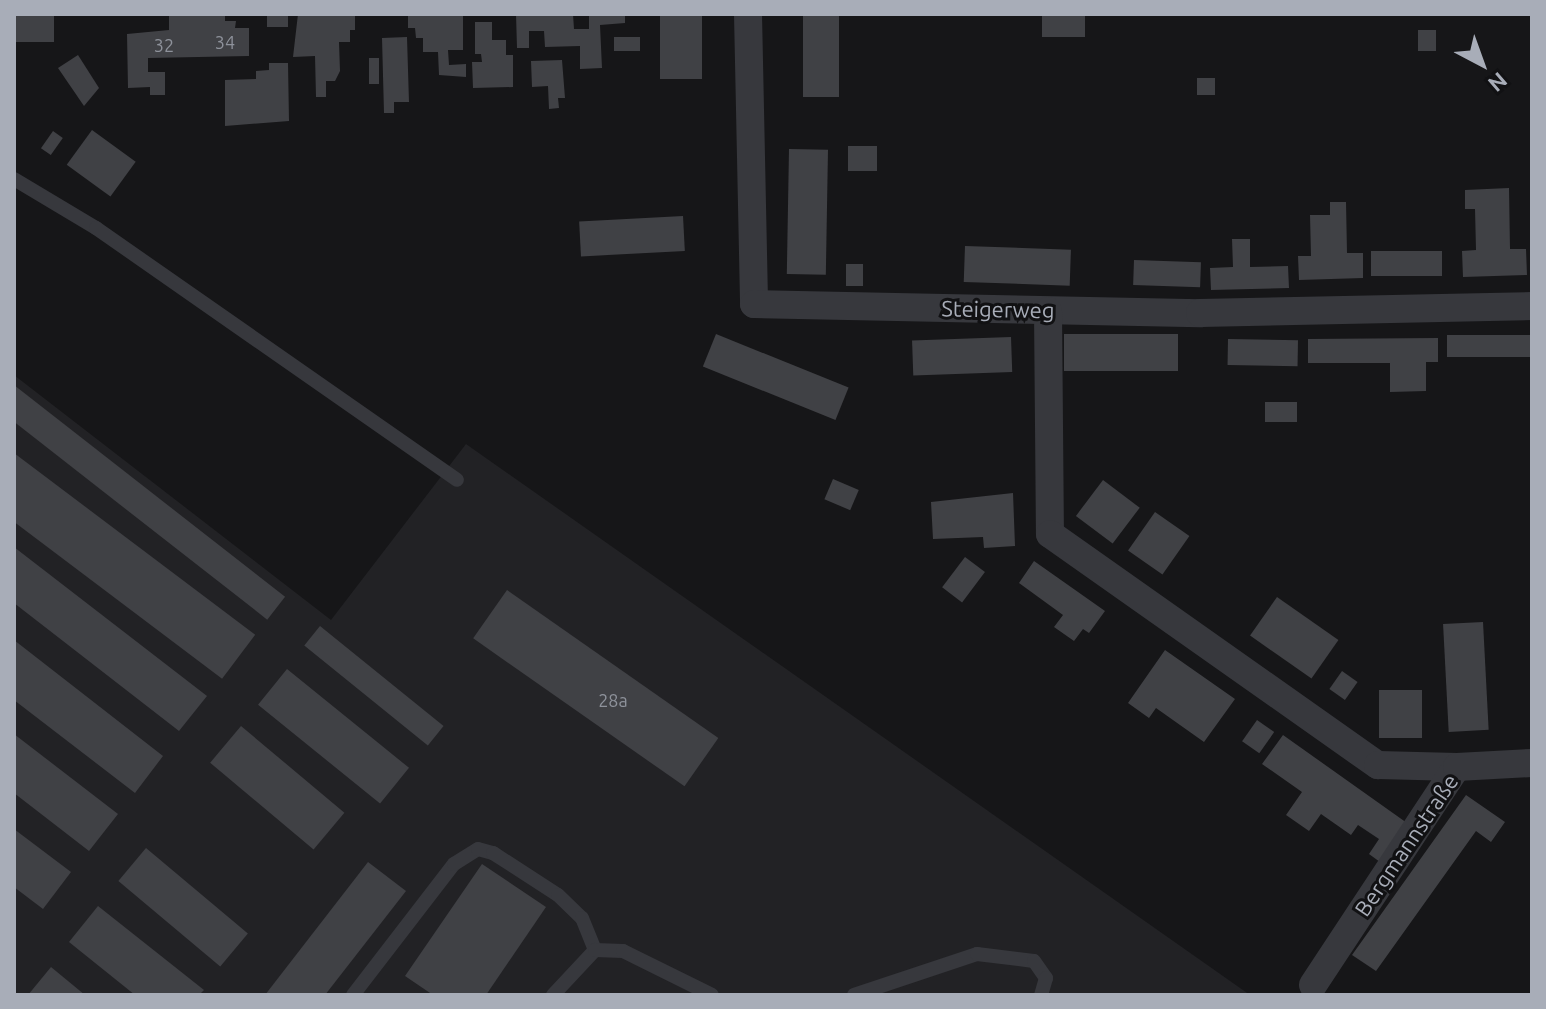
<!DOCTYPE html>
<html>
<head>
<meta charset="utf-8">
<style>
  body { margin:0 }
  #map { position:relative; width:1546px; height:1009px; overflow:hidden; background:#161618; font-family:Ubuntu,sans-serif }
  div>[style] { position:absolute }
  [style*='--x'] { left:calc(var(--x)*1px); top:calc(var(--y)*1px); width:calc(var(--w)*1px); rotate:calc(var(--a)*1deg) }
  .built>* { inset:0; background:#222225 }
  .building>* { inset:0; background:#404145; transform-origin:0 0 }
  .service>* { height:14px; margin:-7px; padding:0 7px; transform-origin:7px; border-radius:7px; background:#37383d }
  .minor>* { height:28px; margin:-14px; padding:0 14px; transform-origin:14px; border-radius:14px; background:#37383d }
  span { translate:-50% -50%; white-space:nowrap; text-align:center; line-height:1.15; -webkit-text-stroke:6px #111113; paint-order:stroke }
  .number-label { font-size:18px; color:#8e929b }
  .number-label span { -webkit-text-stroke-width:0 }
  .street-label { font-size:22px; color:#a8adb8 }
  .frame { position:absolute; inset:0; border:16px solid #a8adb8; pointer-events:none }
  .north { position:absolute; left:1442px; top:24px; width:80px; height:80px; -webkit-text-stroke:6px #111113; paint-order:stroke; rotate:139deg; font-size:22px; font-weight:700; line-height:32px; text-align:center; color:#a8adb8 }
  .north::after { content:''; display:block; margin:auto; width:28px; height:36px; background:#a8adb8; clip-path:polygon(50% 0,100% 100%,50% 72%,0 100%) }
</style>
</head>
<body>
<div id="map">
  <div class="built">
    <div style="clip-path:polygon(14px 375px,331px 620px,466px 444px,1250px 995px,14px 995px)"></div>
  </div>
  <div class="building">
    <div style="left:14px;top:14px;width:40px;height:28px"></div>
    <div style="clip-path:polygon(169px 14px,225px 14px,225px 21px,236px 21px,235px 28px,249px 28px,249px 56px,148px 58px,148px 72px,165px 72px,165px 95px,150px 95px,150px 87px,128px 88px,127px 34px,169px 30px)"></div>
    <div style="left:267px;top:14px;width:21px;height:13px"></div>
    <div style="clip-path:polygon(298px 14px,355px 14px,355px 30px,350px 30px,350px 42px,339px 42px,340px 71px,335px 81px,326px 81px,326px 97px,316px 97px,315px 56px,293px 57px)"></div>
    <div style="clip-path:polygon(408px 14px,463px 14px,463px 50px,448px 50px,449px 65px,466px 64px,466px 77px,439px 75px,438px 52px,423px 52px,423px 38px,416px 38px,415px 28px,408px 28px)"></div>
    <div style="clip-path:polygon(516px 14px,573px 14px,574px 29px,589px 29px,589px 14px,625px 14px,625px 23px,600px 25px,602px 68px,580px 69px,580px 46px,545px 47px,544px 31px,529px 31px,529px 48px,517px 48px)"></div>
    <div style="left:660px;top:14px;width:42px;height:65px"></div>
    <div style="left:803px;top:14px;width:36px;height:83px"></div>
    <div style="left:1042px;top:14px;width:43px;height:23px"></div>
    <div style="clip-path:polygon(475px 22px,492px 22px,492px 40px,506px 40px,506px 55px,513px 55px,513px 87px,473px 88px,472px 62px,482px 62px,481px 54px,475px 54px)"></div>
    <div style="left:1418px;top:30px;width:18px;height:21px"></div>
    <div style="clip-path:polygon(407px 37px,409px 102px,394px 102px,394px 113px,384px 113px,382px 38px)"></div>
    <div style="left:640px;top:37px;width:14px;height:26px;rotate:90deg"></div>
    <div style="clip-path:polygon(78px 55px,99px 88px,84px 106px,58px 68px)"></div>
    <div style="left:369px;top:58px;width:10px;height:26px"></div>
    <div style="clip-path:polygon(562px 60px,565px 98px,558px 98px,559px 108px,549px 109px,548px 86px,532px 87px,531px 61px)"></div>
    <div style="clip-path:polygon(269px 63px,288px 63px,289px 121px,225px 126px,225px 80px,256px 79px,256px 71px,269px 70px)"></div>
    <div style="left:1197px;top:78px;width:18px;height:17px"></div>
    <div style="left:92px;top:130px;width:54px;height:43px;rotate:36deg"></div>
    <div style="left:53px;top:131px;width:12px;height:21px;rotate:35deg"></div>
    <div style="left:848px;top:146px;width:29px;height:25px"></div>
    <div style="left:789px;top:149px;width:39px;height:125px;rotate:1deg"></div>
    <div style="clip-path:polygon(1509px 188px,1510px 249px,1526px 249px,1527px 275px,1463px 277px,1462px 251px,1476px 250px,1475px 209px,1465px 209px,1465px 190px)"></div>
    <div style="clip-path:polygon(1330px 202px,1346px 202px,1347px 253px,1363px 253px,1363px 278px,1299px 280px,1298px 256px,1311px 256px,1310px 215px,1330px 215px)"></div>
    <div style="left:683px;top:216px;width:35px;height:104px;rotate:87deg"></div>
    <div style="clip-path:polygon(1232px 239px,1250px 239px,1250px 267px,1288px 266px,1289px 288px,1211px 290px,1210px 268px,1233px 267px)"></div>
    <div style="left:965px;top:246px;width:106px;height:36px;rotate:2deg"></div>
    <div style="left:1442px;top:251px;width:25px;height:71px;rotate:90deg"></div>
    <div style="left:1134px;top:260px;width:67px;height:25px;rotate:2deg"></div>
    <div style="left:846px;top:264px;width:17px;height:22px"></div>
    <div style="left:716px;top:334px;width:143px;height:35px;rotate:22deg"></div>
    <div style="left:1064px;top:334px;width:114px;height:37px"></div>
    <div style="left:1532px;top:335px;width:22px;height:85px;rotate:90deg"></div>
    <div style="left:1011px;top:337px;width:35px;height:99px;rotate:88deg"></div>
    <div style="clip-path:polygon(1438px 338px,1438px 362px,1426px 362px,1426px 391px,1390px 392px,1390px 363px,1308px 363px,1308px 339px)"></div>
    <div style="left:1228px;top:339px;width:70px;height:26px;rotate:1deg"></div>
    <div style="left:14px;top:385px;width:344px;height:29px;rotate:38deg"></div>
    <div style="left:1297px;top:402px;width:20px;height:32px;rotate:90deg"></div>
    <div style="left:14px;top:453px;width:302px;height:55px;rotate:37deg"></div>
    <div style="left:833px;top:479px;width:28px;height:22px;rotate:23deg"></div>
    <div style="left:1103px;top:480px;width:46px;height:45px;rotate:37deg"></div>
    <div style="clip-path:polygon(1013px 493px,1015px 546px,984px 548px,983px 537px,933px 539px,931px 502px)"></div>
    <div style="left:1155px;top:512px;width:42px;height:47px;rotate:35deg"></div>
    <div style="clip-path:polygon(14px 547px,207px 696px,179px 731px,14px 603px)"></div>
    <div style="left:965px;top:557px;width:25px;height:38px;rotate:37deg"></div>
    <div style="clip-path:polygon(1034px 561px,1105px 611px,1089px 633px,1083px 629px,1074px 641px,1054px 627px,1063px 615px,1019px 583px)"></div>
    <div style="left:507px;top:590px;width:258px;height:59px;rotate:35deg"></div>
    <div style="left:1277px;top:597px;width:75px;height:47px;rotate:35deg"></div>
    <div style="left:1483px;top:622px;width:108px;height:40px;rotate:87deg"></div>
    <div style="left:320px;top:626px;width:159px;height:25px;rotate:39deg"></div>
    <div style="clip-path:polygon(14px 640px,163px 756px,135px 793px,14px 700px)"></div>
    <div style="clip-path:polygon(1165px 650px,1235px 699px,1204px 742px,1156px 708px,1149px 718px,1128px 703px)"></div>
    <div style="left:287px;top:669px;width:157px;height:46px;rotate:39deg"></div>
    <div style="left:1342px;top:671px;width:19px;height:22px;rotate:35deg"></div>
    <div style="left:1379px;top:690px;width:43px;height:48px"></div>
    <div style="left:1257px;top:720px;width:21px;height:26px;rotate:35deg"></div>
    <div style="left:241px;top:726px;width:135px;height:48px;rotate:40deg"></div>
    <div style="clip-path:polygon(14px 734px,118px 814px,89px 851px,14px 793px)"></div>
    <div style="clip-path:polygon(1283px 735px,1407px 823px,1380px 862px,1369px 854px,1379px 839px,1358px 825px,1351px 835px,1321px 814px,1309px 831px,1286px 815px,1302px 792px,1262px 764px)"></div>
    <div style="clip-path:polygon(1466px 795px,1505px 822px,1491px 842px,1476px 831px,1376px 971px,1352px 955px)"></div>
    <div style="clip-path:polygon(14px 829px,71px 872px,43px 909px,14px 887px)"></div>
    <div style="left:146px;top:848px;width:133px;height:43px;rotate:40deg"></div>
    <div style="clip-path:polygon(368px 862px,406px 891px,325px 995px,265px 995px)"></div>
    <div style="clip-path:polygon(482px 864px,546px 907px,486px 995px,433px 995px,405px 976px)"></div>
    <div style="clip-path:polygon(98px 906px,204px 990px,199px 995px,135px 995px,69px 942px)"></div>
    <div style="clip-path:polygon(51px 967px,85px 995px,28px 995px)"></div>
  </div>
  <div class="service">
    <div style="--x:14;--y:179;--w:96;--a:30.9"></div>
    <div style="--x:96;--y:228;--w:440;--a:34.9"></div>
    <div style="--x:353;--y:995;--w:165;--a:-52.4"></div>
    <div style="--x:454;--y:864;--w:28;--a:-32"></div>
    <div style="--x:478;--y:849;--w:16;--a:15"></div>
    <div style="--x:493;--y:853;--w:77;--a:32.9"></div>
    <div style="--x:558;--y:895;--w:33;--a:44"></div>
    <div style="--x:582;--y:918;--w:35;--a:68"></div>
    <div style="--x:553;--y:995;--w:62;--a:-47"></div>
    <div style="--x:595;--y:950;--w:28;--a:2"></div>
    <div style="--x:623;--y:951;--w:99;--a:26.3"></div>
    <div style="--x:854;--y:995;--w:130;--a:-18.4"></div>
    <div style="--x:977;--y:954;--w:57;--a:7"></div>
    <div style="--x:1034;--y:961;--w:21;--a:55"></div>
    <div style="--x:1046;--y:978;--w:18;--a:106"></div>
  </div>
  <div class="minor">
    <div style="--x:748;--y:14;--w:290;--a:88.8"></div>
    <div style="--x:754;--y:304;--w:446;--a:1.2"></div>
    <div style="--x:1200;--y:313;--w:332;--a:-1.2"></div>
    <div style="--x:1048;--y:311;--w:223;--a:89.5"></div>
    <div style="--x:1050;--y:534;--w:401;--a:35.2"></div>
    <div style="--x:1378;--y:765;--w:79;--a:1.5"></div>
    <div style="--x:1313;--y:985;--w:261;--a:-56.6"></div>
    <div style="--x:1457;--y:767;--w:75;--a:-3.1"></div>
  </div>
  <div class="number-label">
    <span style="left:225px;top:42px">34</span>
    <span style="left:164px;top:45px">32</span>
    <span style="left:613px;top:700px">28a</span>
  </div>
  <div class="street-label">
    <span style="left:998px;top:309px;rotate:1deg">Steigerweg</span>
    <span style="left:1406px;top:845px;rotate:-56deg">Bergmannstraße</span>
  </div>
  <div class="frame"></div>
  <div class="north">N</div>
</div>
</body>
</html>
